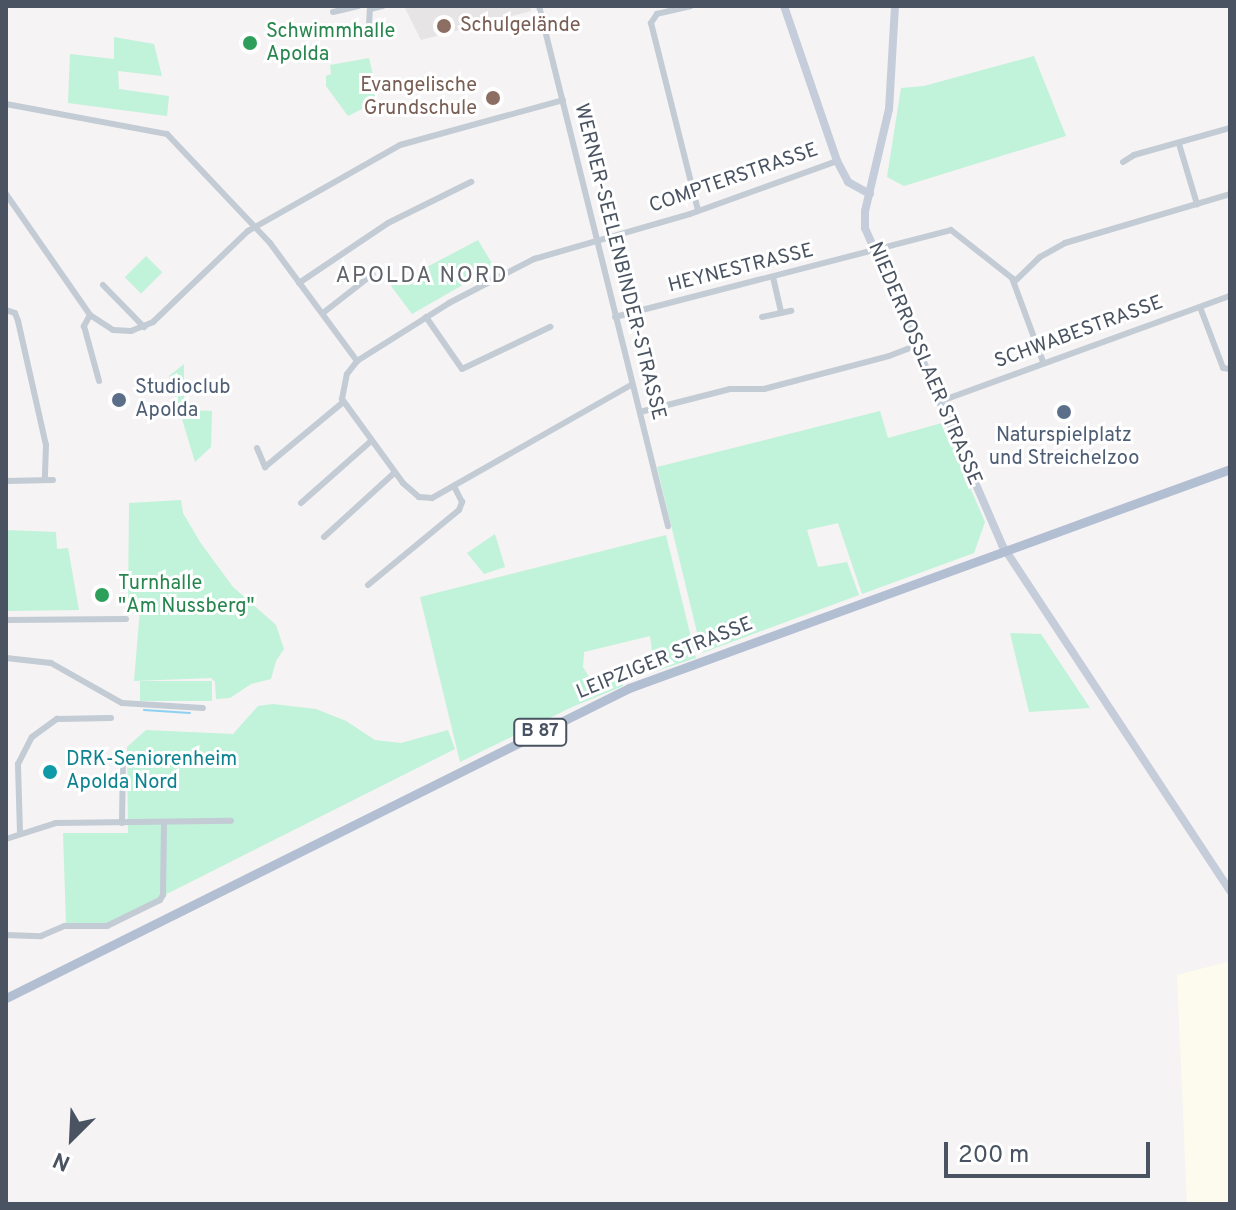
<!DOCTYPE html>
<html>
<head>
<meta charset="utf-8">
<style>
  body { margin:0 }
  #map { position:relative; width:1236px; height:1210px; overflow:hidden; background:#f5f3f3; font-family:Overpass,sans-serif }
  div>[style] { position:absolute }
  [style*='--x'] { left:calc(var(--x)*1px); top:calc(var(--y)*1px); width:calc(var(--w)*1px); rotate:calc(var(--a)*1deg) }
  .commercial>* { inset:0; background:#fdfbee }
  .education>* { inset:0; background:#e6e4e5 }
  .green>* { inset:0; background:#c1f2da; transform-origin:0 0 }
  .stream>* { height:2px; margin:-1px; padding:0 1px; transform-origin:1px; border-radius:1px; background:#8dd0f1 }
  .street>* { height:6px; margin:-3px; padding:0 3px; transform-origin:3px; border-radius:3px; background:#c3cbd4 }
  .secondary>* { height:8px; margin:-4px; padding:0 4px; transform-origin:4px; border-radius:4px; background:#c5cddb }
  .primary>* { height:9px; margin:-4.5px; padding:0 4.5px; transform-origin:4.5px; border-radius:4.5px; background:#b2bed2 }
  .dots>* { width:22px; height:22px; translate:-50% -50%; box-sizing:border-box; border:4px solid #fff; border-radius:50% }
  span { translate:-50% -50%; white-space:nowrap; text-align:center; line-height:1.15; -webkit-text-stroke:6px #fff; paint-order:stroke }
  .shield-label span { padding:2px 6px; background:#fff; border:2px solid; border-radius:6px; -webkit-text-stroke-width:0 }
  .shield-label { font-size:18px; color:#495361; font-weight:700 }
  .education-label { font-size:20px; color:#785e54 }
  .left { translate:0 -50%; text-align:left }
  .right { translate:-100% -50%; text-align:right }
  .leisure-label { font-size:20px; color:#27864d }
  .street-label { font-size:20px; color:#495361 }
  .service-label { font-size:20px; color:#4e5e75 }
  .culture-label { font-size:20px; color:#0d838f }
  .neighbourhood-label { font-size:22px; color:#5f6268; letter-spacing:2px }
  .frame { position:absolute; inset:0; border:8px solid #495361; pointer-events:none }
  .north { position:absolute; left:32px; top:1098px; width:80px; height:80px; -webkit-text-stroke:6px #fff; paint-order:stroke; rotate:204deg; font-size:22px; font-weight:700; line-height:32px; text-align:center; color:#495361 }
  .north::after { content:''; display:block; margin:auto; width:28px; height:36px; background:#495361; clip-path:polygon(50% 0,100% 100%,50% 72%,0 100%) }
  .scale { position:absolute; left:944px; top:1142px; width:206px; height:36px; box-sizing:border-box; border:4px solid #495361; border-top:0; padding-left:10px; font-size:24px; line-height:28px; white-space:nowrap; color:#495361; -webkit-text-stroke:6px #fff; paint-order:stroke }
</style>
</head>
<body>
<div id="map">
  <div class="commercial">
    <div style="clip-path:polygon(1230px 961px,1230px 1204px,1187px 1204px,1177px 975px)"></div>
  </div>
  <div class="education">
    <div style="clip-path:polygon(404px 6px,530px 6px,531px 11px,421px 40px)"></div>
  </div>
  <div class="green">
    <div style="clip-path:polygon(114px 37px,154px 44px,162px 76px,118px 71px,119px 89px,169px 96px,167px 116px,68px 103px,70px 54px,114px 59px)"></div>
    <div style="clip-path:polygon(1034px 56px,1066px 136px,904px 186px,887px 177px,901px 88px,924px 86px)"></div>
    <div style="clip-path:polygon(369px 58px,377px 92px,372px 104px,348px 116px,326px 86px,326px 76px,331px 74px,330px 65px)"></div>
    <div style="clip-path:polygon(478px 240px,494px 267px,412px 314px,391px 286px)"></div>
    <div style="left:146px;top:256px;width:23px;height:30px;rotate:45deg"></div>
    <div style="clip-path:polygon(184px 364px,184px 410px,212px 411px,211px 447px,195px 462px,169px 376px)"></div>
    <div style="clip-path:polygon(880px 411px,888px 438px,942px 423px,985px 522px,974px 553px,862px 594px,838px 523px,807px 530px,818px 567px,847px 562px,859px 595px,702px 653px,657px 467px)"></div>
    <div style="clip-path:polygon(181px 500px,183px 513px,200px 542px,233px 587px,276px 625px,284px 649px,276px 661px,271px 679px,251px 684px,230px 698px,216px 699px,215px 682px,211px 678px,134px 681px,140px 609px,128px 608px,129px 503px)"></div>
    <div style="clip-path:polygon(6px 530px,56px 532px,57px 549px,68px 548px,79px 610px,6px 611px)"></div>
    <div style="clip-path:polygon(495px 534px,505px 567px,484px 574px,467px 553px)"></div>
    <div style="clip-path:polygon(666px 535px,696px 658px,650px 673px,646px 668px,652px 651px,650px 636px,584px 652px,583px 667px,591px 680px,600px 681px,607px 672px,616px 673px,621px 675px,623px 686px,572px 707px,460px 762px,420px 597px)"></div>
    <div style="clip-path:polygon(1010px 633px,1041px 634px,1090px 708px,1029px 712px)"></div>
    <div style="left:212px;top:681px;width:20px;height:72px;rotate:90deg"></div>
    <div style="clip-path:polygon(273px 704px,316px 709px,346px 721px,375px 740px,401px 743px,448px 730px,455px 749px,109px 923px,66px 924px,63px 833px,128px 833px,127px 747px,146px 730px,233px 734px,258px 706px)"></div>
  </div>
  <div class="stream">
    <div style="--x:144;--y:710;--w:46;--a:3.7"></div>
  </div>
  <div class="street">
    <div style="--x:539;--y:6;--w:536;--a:76.07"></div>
    <div style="--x:691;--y:6;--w:35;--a:167"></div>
    <div style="--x:657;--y:14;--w:11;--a:124"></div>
    <div style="--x:651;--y:23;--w:193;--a:75.9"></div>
    <div style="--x:370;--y:9;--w:13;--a:-13"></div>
    <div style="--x:333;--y:12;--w:26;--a:-13"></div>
    <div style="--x:369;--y:26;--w:20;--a:-87"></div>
    <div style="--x:6;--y:104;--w:164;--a:10.6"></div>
    <div style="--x:167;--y:134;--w:150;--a:46.6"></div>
    <div style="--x:270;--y:243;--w:147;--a:53.6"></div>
    <div style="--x:1179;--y:144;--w:63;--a:73.3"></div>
    <div style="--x:1123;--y:162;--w:13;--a:-32"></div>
    <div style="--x:1134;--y:155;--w:100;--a:-15.7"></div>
    <div style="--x:6;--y:194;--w:147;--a:55.2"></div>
    <div style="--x:90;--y:315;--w:27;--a:33"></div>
    <div style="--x:113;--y:330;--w:18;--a:3"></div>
    <div style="--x:131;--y:331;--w:24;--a:-22"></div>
    <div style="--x:153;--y:322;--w:132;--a:-43.8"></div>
    <div style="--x:248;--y:231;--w:175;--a:-29.5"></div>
    <div style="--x:400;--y:145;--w:169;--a:-15.4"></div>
    <div style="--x:773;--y:277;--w:37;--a:77"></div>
    <div style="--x:1014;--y:282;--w:36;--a:-44"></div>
    <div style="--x:1040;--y:257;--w:29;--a:-29"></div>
    <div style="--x:1065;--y:243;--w:172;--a:-16.5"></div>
    <div style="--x:299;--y:283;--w:107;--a:-34"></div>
    <div style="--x:388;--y:223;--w:93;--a:-26.3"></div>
    <div style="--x:103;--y:285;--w:59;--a:45.7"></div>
    <div style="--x:1200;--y:307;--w:65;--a:69.3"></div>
    <div style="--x:1223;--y:368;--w:7;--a:8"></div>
    <div style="--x:6;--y:310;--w:9;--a:18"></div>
    <div style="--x:15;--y:313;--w:9;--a:69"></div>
    <div style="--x:18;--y:321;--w:127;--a:77.3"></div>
    <div style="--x:46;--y:445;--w:35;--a:92"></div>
    <div style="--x:323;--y:313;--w:63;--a:-38"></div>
    <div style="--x:90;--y:315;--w:13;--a:119"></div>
    <div style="--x:84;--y:326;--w:57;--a:74.7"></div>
    <div style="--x:426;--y:317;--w:63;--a:55.3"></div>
    <div style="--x:462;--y:369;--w:98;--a:-25.5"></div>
    <div style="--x:615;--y:317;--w:347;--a:-14.5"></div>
    <div style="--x:951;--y:230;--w:78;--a:38.2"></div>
    <div style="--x:1012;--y:278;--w:90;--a:69.7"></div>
    <div style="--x:762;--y:317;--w:30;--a:-12"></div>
    <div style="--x:631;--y:385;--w:229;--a:150.4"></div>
    <div style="--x:432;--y:498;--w:13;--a:-176"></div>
    <div style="--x:419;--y:497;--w:21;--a:-139"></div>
    <div style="--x:403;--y:483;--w:104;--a:-126"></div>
    <div style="--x:342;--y:399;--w:25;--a:-79"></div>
    <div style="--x:347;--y:374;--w:16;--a:-52"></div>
    <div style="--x:357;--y:361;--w:109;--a:-32.2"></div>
    <div style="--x:449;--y:303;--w:96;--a:-27.4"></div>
    <div style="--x:534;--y:259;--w:162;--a:-16.1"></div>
    <div style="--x:690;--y:214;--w:156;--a:-19.8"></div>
    <div style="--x:941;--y:401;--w:307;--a:-20"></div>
    <div style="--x:640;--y:412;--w:93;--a:-14.3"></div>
    <div style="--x:730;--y:389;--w:34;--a:0"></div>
    <div style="--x:764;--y:389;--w:129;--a:-14.8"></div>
    <div style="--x:889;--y:356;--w:30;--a:-21"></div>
    <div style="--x:257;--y:448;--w:21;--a:67"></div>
    <div style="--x:265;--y:467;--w:100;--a:-39.7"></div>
    <div style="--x:6;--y:481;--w:47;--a:-1.2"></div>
    <div style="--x:301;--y:503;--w:94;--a:-41.5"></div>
    <div style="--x:324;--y:537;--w:95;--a:-42.4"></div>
    <div style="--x:368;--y:585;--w:118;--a:-39.5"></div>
    <div style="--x:459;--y:510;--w:9;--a:-69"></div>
    <div style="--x:462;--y:502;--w:18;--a:-117"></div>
    <div style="--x:6;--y:620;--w:120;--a:-0.5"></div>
    <div style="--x:6;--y:658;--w:45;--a:6.3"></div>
    <div style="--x:51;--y:663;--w:81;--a:29.4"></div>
    <div style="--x:122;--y:703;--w:81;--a:3.5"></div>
    <div style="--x:122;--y:823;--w:66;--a:-89.1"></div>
    <div style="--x:20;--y:833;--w:69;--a:-91.7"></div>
    <div style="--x:18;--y:764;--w:30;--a:-63"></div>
    <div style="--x:32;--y:737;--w:31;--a:-36"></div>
    <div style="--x:57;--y:719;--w:54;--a:-1.1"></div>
    <div style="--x:6;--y:839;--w:52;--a:-17.7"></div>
    <div style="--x:56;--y:823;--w:175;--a:-0.7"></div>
    <div style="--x:6;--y:935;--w:35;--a:2"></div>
    <div style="--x:41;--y:936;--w:26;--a:-23"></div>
    <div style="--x:65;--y:926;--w:42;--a:0"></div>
    <div style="--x:107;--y:926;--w:59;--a:-26.1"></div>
    <div style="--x:160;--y:900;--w:6;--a:-59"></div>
    <div style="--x:163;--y:895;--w:72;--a:-89.2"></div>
  </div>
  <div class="secondary">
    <div style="--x:784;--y:6;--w:164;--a:71.1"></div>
    <div style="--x:837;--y:161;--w:24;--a:62"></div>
    <div style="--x:848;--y:182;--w:25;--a:29"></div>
    <div style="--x:895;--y:6;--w:103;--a:93.3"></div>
    <div style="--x:889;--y:109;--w:105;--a:103.2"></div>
    <div style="--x:865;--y:211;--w:17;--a:90"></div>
    <div style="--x:865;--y:228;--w:345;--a:66.6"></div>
    <div style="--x:1002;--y:545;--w:414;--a:56.6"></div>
  </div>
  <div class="primary">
    <div style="--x:6;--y:998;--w:696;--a:-26.45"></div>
    <div style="--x:629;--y:688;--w:640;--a:-20.02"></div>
  </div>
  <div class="dots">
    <div style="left:444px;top:26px;background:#8d6e63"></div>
    <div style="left:250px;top:43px;background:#2e9e5b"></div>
    <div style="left:493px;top:98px;background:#8d6e63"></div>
    <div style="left:119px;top:400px;background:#5c6f8a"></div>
    <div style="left:1064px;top:412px;background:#5c6f8a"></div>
    <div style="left:102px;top:595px;background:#2e9e5b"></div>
    <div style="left:50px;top:772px;background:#0f9aa8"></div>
  </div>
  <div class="shield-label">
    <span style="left:540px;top:732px">B 87</span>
  </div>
  <div class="education-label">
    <span class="left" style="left:460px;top:26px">Schulgelände</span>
    <span class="right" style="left:477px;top:98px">Evangelische<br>Grundschule</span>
  </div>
  <div class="leisure-label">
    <span class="left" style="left:266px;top:44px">Schwimmhalle<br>Apolda</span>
    <span class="left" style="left:118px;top:596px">Turnhalle<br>"Am Nussberg"</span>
  </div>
  <div class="street-label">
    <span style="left:734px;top:179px;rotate:-19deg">COMPTERSTRASSE</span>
    <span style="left:619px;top:262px;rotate:76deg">WERNER-SEELENBINDER-STRASSE</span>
    <span style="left:741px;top:269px;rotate:-14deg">HEYNESTRASSE</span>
    <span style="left:1079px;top:333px;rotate:-20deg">SCHWABESTRASSE</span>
    <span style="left:924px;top:364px;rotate:67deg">NIEDERROSSLAER STRASSE</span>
    <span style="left:665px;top:659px;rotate:-22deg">LEIPZIGER STRASSE</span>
  </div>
  <div class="service-label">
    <span class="left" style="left:135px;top:400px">Studioclub<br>Apolda</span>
    <span style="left:1064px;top:448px">Naturspielplatz<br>und Streichelzoo</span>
  </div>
  <div class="culture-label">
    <span class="left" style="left:66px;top:772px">DRK-Seniorenheim<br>Apolda Nord</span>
  </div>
  <div class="neighbourhood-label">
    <span style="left:422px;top:277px">APOLDA NORD</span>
  </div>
  <div class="frame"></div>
  <div class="north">N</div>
  <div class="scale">200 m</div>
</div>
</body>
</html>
